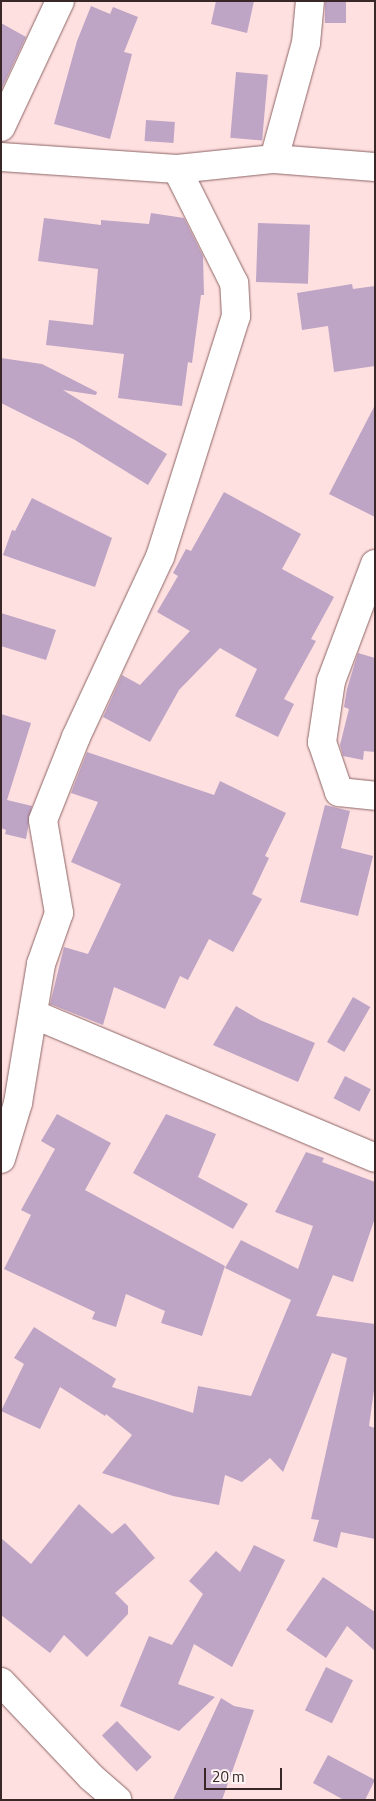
<!DOCTYPE html>
<html>
<head>
<meta charset="utf-8">
<style>
  body { margin:0 }
  #map { position:relative; width:376px; height:1801px; overflow:hidden; background:#fee0e0; font-family:"Titillium Web",sans-serif }
  div>[style] { position:absolute }
  [style*='--x'] { left:calc(var(--x)*1px); top:calc(var(--y)*1px); width:calc(var(--w)*1px); rotate:calc(var(--a)*1deg) }
  .building>* { inset:0; background:#bea4c5; transform-origin:0 0 }
  .roads { filter:drop-shadow(0 0 1px #8e6465) drop-shadow(0 0 1px #8e6465) }
  .minor>* { height:28px; margin:-14px; padding:0 14px; transform-origin:14px; border-radius:14px; background:#fff }
  span { translate:-50% -50%; white-space:nowrap; text-align:center; line-height:1.15; -webkit-text-stroke:5px #fdf3f3; paint-order:stroke }
  .frame { position:absolute; inset:0; border:2px solid #392727; pointer-events:none }
  .scale { position:absolute; left:204px; top:1768px; width:78px; height:22px; box-sizing:border-box; border:2px solid #392727; border-top:0; padding-left:6px; font-size:15px; line-height:18px; white-space:nowrap; color:#392727; -webkit-text-stroke:4px #fdf3f3; paint-order:stroke }
</style>
</head>
<body>
<div id="map">
  <div class="building">
    <div style="clip-path:polygon(216px 1px,254px 1px,247px 33px,211px 24px)"></div>
    <div style="left:325px;top:1px;width:21px;height:22px"></div>
    <div style="clip-path:polygon(91px 6px,110px 14px,113px 7px,138px 17px,124px 52px,132px 54px,110px 139px,54px 124px,77px 41px)"></div>
    <div style="clip-path:polygon(1px 23px,26px 37px,1px 90px)"></div>
    <div style="left:236px;top:72px;width:32px;height:66px;rotate:5deg"></div>
    <div style="left:146px;top:120px;width:29px;height:21px;rotate:4deg"></div>
    <div style="clip-path:polygon(151px 213px,184px 218px,203px 256px,204px 295px,201px 295px,192px 363px,188px 362px,182px 406px,118px 398px,124px 354px,46px 345px,49px 320px,93px 325px,98px 269px,38px 261px,44px 218px,101px 225px,101px 220px,149px 224px)"></div>
    <div style="left:258px;top:223px;width:52px;height:59px;rotate:2deg"></div>
    <div style="clip-path:polygon(352px 284px,353px 289px,375px 286px,375px 366px,334px 372px,328px 326px,302px 330px,297px 293px)"></div>
    <div style="clip-path:polygon(1px 358px,42px 364px,97px 392px,96px 395px,63px 390px,167px 454px,148px 485px,75px 440px,1px 403px)"></div>
    <div style="clip-path:polygon(375px 405px,375px 517px,329px 494px)"></div>
    <div style="clip-path:polygon(224px 492px,301px 534px,282px 569px,334px 597px,311px 639px,316px 641px,284px 699px,294px 704px,278px 737px,235px 716px,257px 669px,220px 648px,179px 690px,150px 742px,103px 717px,122px 675px,140px 685px,190px 631px,157px 612px,178px 576px,173px 573px,186px 549px,191px 551px)"></div>
    <div style="clip-path:polygon(32px 498px,112px 538px,95px 587px,3px 555px,12px 530px,15px 531px)"></div>
    <div style="clip-path:polygon(1px 613px,56px 630px,46px 660px,1px 646px)"></div>
    <div style="clip-path:polygon(358px 653px,375px 658px,375px 752px,364px 751px,363px 760px,343px 756px,340px 745px,349px 709px,344px 707px,347px 689px)"></div>
    <div style="clip-path:polygon(1px 714px,31px 723px,7px 800px,32px 806px,26px 839px,5px 834px,6px 830px,1px 828px)"></div>
    <div style="clip-path:polygon(87px 752px,214px 795px,220px 781px,286px 813px,265px 856px,269px 858px,252px 894px,262px 899px,233px 952px,209px 939px,188px 980px,180px 976px,165px 1009px,114px 987px,103px 1025px,50px 1004px,64px 947px,88px 954px,121px 884px,71px 862px,98px 802px,71px 793px)"></div>
    <div style="clip-path:polygon(325px 805px,350px 811px,341px 848px,373px 856px,358px 916px,300px 902px)"></div>
    <div style="left:353px;top:997px;width:20px;height:52px;rotate:30deg"></div>
    <div style="clip-path:polygon(236px 1006px,260px 1020px,315px 1043px,298px 1082px,213px 1045px)"></div>
    <div style="left:345px;top:1076px;width:29px;height:25px;rotate:27deg"></div>
    <div style="clip-path:polygon(57px 1114px,111px 1143px,85px 1190px,225px 1266px,202px 1336px,161px 1323px,165px 1311px,126px 1294px,116px 1327px,92px 1319px,95px 1312px,4px 1269px,31px 1215px,21px 1210px,55px 1149px,41px 1141px)"></div>
    <div style="clip-path:polygon(166px 1114px,216px 1134px,198px 1177px,248px 1204px,233px 1229px,133px 1173px)"></div>
    <div style="clip-path:polygon(306px 1152px,324px 1158px,322px 1162px,375px 1182px,375px 1218px,353px 1282px,333px 1275px,316px 1316px,375px 1324px,375px 1383px,369px 1426px,375px 1428px,375px 1539px,341px 1532px,337px 1548px,313px 1541px,319px 1520px,311px 1519px,347px 1358px,332px 1353px,283px 1472px,270px 1458px,242px 1482px,225px 1475px,219px 1505px,173px 1496px,102px 1473px,132px 1435px,106px 1414px,105px 1416px,60px 1387px,40px 1429px,1px 1411px,24px 1364px,14px 1358px,34px 1327px,116px 1379px,112px 1387px,193px 1413px,198px 1386px,251px 1396px,291px 1300px,225px 1268px,241px 1240px,298px 1269px,313px 1226px,275px 1212px)"></div>
    <div style="clip-path:polygon(79px 1504px,112px 1534px,125px 1523px,155px 1558px,115px 1593px,128px 1606px,128px 1614px,87px 1657px,64px 1635px,50px 1653px,1px 1615px,1px 1538px,31px 1564px)"></div>
    <div style="clip-path:polygon(254px 1545px,285px 1560px,232px 1667px,194px 1644px,178px 1684px,215px 1697px,179px 1731px,120px 1706px,149px 1636px,172px 1645px,203px 1594px,189px 1581px,216px 1551px,240px 1572px)"></div>
    <div style="clip-path:polygon(323px 1577px,375px 1612px,375px 1651px,347px 1626px,326px 1658px,286px 1630px)"></div>
    <div style="left:326px;top:1667px;width:30px;height:48px;rotate:26deg"></div>
    <div style="clip-path:polygon(221px 1698px,234px 1706px,254px 1710px,222px 1800px,173px 1800px)"></div>
    <div style="left:117px;top:1721px;width:50px;height:21px;rotate:46deg"></div>
    <div style="clip-path:polygon(328px 1755px,375px 1780px,365px 1800px,344px 1800px,313px 1783px)"></div>
  </div>
  <div class="roads">
    <div class="minor">
      <div style="--x:1;--y:127;--w:139;--a:-64.9"></div>
      <div style="--x:1;--y:157;--w:176;--a:3.9"></div>
      <div style="--x:177;--y:169;--w:98;--a:-5.9"></div>
      <div style="--x:274;--y:159;--w:101;--a:4.5"></div>
      <div style="--x:274;--y:159;--w:120;--a:-74.6"></div>
      <div style="--x:306;--y:43;--w:42;--a:-84.6"></div>
      <div style="--x:375;--y:564;--w:125;--a:110.6"></div>
      <div style="--x:331;--y:681;--w:62;--a:98.4"></div>
      <div style="--x:322;--y:742;--w:53;--a:71.2"></div>
      <div style="--x:339;--y:792;--w:36;--a:6"></div>
      <div style="--x:33;--y:1014;--w:371;--a:22.8"></div>
      <div style="--x:1;--y:1159;--w:59;--a:-73.1"></div>
      <div style="--x:18;--y:1103;--w:141;--a:-80.6"></div>
      <div style="--x:41;--y:964;--w:54;--a:-70.6"></div>
      <div style="--x:59;--y:913;--w:94;--a:-99.8"></div>
      <div style="--x:43;--y:820;--w:89;--a:-68.3"></div>
      <div style="--x:76;--y:737;--w:199;--a:-65"></div>
      <div style="--x:160;--y:557;--w:253;--a:-72.5"></div>
      <div style="--x:236;--y:316;--w:33;--a:-93"></div>
      <div style="--x:234;--y:283;--w:127;--a:-116.6"></div>
      <div style="--x:1;--y:1682;--w:131;--a:46.5"></div>
      <div style="--x:91;--y:1777;--w:35;--a:41"></div>
    </div>
  </div>
  <div class="frame"></div>
  <div class="scale">20 m</div>
</div>
</body>
</html>
